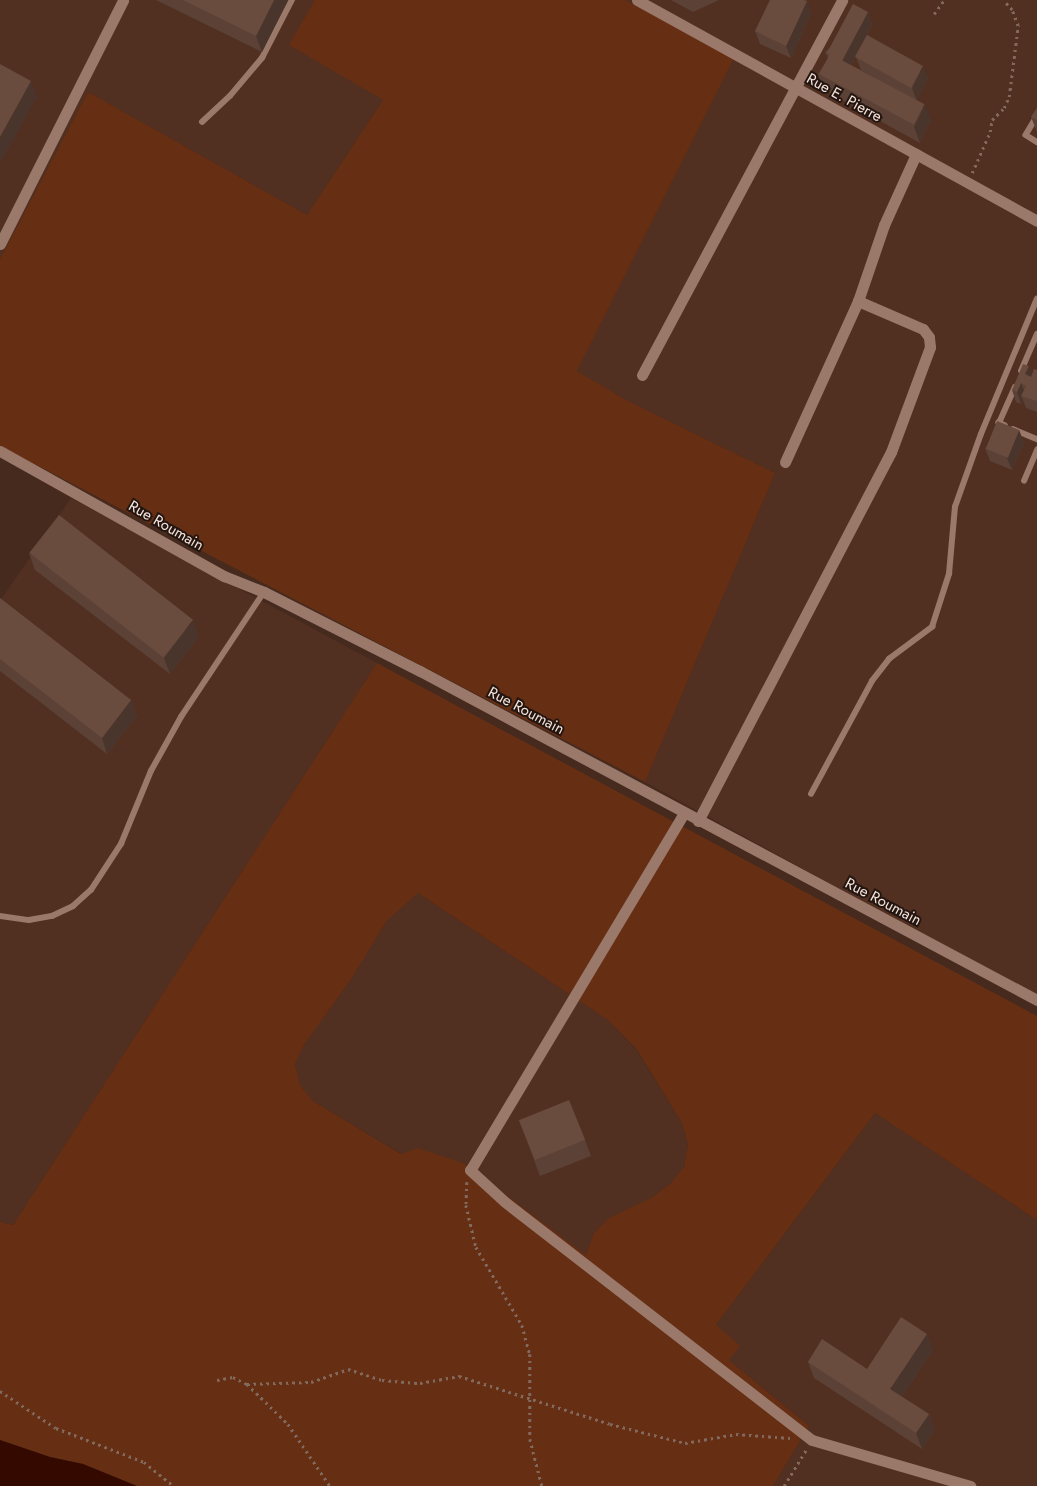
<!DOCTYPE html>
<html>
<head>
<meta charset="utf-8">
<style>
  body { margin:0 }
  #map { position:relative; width:1037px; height:1486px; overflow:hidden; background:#462a1e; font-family:Jost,sans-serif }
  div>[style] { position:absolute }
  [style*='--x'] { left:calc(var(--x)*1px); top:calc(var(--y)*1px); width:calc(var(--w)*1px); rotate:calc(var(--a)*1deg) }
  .built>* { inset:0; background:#523021 }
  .green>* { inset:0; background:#662e13 }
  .water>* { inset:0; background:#340a00 }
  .path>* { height:2.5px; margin-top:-1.25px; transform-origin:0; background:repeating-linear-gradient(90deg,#82695e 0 2.5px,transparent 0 6.5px) }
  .lane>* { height:5.5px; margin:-2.75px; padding:0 2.75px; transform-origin:2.75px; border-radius:2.75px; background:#9a796b }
  .street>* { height:11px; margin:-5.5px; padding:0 5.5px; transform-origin:5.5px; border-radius:5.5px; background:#9a796b }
  .wall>* { inset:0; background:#5b4136 }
  .shaded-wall>* { inset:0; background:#4a352c }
  .building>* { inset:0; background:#6a4c3f; transform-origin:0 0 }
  span { translate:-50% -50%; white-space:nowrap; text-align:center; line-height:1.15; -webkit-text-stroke:4px #231611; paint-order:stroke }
  .street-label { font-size:15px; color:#f6e3db }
</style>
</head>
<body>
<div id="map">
  <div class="built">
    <div style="clip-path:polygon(0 0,315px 0,290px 45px,383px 100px,307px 215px,88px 92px,0 259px)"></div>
    <div style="clip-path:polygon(625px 0,1037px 0,1037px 997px,645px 782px,775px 473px,628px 401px,577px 371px,734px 58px)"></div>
    <div style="clip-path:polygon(71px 498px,377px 663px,13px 1225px,0 1222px,0 601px)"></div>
    <div style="clip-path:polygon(418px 893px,608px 1020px,637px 1051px,682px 1123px,688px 1144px,684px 1167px,670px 1184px,651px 1198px,609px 1219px,594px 1233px,586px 1255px,463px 1163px,418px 1148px,402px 1154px,313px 1101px,300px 1085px,295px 1064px,304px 1045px,352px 978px,386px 922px)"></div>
    <div style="clip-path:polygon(875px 1113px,1037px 1220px,1037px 1486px,773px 1486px,809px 1426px,728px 1359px,716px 1325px)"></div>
  </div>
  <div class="green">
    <div style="clip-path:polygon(315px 0,625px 0,734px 58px,577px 371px,628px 401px,775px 473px,645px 782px,0 446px,0 259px,88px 92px,307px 215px,383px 100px,289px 45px)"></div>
    <div style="clip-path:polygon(evenodd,377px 663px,1037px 1016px,1037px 1220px,875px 1113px,716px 1325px,740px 1346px,729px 1360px,809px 1426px,773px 1486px,137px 1486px,83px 1464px,50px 1457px,0 1440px,0 1222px,13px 1225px,377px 663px,418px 893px,608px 1020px,637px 1050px,682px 1123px,688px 1144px,684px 1167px,670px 1184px,651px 1198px,609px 1218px,594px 1233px,586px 1255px,463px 1163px,418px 1148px,401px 1154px,313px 1101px,300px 1085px,295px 1064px,304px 1045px,352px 978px,386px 922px,418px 893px)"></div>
  </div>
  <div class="water">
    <div style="clip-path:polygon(0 1440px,50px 1457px,83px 1464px,137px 1486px,0 1486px)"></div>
  </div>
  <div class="path">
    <div style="--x:934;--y:14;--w:17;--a:-54"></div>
    <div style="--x:972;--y:173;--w:45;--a:-66.3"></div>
    <div style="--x:990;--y:132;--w:12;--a:-81"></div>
    <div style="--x:992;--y:120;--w:17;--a:-45"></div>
    <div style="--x:1004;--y:108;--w:12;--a:-66"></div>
    <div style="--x:1009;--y:97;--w:72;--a:-82.8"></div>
    <div style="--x:1018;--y:26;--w:17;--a:-111"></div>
    <div style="--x:1012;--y:10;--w:13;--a:-132"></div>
    <div style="--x:467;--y:1182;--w:23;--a:92"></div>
    <div style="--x:466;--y:1205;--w:43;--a:76.6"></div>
    <div style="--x:476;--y:1247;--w:91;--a:59.5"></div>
    <div style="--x:522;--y:1325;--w:30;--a:75"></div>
    <div style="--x:530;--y:1354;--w:85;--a:90"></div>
    <div style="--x:530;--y:1439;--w:49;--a:75.7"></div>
    <div style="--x:217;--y:1380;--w:16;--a:-11"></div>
    <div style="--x:233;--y:1377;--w:16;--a:27"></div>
    <div style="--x:247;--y:1384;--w:57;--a:44.3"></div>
    <div style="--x:288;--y:1424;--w:75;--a:55.9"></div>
    <div style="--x:247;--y:1384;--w:64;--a:-1.8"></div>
    <div style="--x:311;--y:1382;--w:39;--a:-19"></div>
    <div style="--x:348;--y:1369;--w:36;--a:18"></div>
    <div style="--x:382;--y:1380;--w:38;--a:5"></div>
    <div style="--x:420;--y:1383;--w:40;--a:-10"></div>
    <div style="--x:459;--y:1376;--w:158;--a:17.6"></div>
    <div style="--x:610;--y:1424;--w:77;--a:14.2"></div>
    <div style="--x:685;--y:1443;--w:52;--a:-10"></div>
    <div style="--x:736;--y:1434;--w:54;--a:4.2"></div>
    <div style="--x:0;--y:1391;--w:67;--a:33.5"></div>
    <div style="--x:56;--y:1428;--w:94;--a:21.1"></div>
    <div style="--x:144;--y:1462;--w:38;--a:39"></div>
    <div style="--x:784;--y:1486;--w:42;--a:-58.6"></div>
  </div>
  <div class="lane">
    <div style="--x:1037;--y:117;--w:21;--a:121"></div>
    <div style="--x:1026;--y:135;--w:13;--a:32"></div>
    <div style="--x:202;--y:122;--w:38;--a:-43"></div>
    <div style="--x:230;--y:96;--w:50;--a:-49.9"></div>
    <div style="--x:262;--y:58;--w:65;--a:-62.7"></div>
    <div style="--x:1021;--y:371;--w:40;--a:-66.6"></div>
    <div style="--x:1005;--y:426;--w:7;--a:-153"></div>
    <div style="--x:999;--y:423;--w:39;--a:-66"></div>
    <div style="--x:1013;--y:429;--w:26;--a:23"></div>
    <div style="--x:1024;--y:481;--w:34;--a:-67"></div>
    <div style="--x:811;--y:794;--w:128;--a:-61.6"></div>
    <div style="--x:872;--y:681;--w:28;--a:-52"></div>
    <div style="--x:889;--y:659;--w:54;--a:-36.7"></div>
    <div style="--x:932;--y:627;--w:56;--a:-72.2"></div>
    <div style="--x:949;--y:574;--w:67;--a:-84.9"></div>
    <div style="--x:955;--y:507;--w:77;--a:-70.4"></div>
    <div style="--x:981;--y:434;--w:146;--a:-67.5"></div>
    <div style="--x:0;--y:916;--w:29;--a:8"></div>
    <div style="--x:29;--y:920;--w:23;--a:-10"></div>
    <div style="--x:52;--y:916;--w:23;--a:-25"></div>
    <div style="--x:73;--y:906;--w:24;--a:-42"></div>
    <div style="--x:91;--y:890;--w:55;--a:-56.9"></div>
    <div style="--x:121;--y:844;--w:79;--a:-67.7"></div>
    <div style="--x:151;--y:771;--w:62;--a:-60.9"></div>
    <div style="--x:181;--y:717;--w:150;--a:-56.4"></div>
  </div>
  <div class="street">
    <div style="--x:637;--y:0;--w:457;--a:28.9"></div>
    <div style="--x:0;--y:244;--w:273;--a:-63.2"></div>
    <div style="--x:642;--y:375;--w:425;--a:-61.9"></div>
    <div style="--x:0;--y:451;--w:257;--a:29.2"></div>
    <div style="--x:224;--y:576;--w:43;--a:21.8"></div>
    <div style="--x:264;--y:592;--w:175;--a:26.9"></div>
    <div style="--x:420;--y:671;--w:699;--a:28.07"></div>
    <div style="--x:785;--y:462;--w:177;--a:-65.6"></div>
    <div style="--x:858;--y:301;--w:80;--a:-71.1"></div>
    <div style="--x:884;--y:225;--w:78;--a:-65.7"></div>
    <div style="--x:684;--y:813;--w:416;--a:120.9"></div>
    <div style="--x:470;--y:1170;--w:47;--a:42.4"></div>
    <div style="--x:505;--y:1202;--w:388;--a:37.8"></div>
    <div style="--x:812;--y:1440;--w:165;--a:16.2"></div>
    <div style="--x:698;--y:821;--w:416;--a:-62.4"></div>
    <div style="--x:891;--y:452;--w:112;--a:-69.6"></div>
    <div style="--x:930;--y:347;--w:10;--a:-96"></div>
    <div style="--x:929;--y:337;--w:10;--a:-127"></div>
    <div style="--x:923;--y:329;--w:71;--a:-156.7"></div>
  </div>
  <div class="wall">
    <div style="clip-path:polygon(156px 0,288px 0,262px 52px)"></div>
    <div style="clip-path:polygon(671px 0,719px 0,693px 12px)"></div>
    <div style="clip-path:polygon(807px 1px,811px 14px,791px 58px,760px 44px,755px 31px)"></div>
    <div style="clip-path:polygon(evenodd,868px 12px,872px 25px,867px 35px,928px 78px,917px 100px,931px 120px,920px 143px,824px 90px,818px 74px,828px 58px,825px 52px,868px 12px,866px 36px,856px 57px,861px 70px,883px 82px,851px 65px,866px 36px)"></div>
    <div style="clip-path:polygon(1037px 108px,1037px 132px,1031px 117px)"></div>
    <div style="clip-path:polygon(1037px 370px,1037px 412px,1026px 408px,1023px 400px,1021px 404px,1016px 402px,1012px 390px)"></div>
    <div style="clip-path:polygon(1019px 430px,1024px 443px,1012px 470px,990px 461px,985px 448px)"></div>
    <div style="clip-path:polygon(29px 553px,199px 636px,170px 674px,35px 570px)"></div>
    <div style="clip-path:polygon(0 598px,131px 700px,137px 716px,107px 754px,0 671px)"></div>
    <div style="clip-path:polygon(519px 1120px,585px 1140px,591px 1156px,540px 1176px)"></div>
    <div style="clip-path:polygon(933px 1350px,902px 1397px,929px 1414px,934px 1430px,922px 1449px,814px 1378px,808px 1362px,867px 1369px)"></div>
  </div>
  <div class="shaded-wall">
    <div style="clip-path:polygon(274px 0,288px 0,262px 52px,256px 36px)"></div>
    <div style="clip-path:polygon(807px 1px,811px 14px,791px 58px,786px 46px)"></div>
    <div style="clip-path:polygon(868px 12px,872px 25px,847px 73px,842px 60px)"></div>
    <div style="clip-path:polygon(923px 66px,928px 78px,917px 101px,912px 88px)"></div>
    <div style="clip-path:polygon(31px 81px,37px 97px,0 164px,0 137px)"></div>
    <div style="clip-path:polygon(925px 104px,931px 120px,920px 143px,914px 127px)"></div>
    <div style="clip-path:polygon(1029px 366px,1033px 378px,1025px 374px)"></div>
    <div style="clip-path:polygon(1021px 383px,1026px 395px,1021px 396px,1023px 400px,1021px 404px,1017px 392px)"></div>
    <div style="clip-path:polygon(1019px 430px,1024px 443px,1012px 470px,1007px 458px)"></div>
    <div style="clip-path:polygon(193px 620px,199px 636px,170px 674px,164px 658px)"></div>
    <div style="clip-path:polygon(131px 700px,137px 716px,107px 754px,102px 738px)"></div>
    <div style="clip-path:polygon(927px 1334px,933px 1350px,896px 1406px,890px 1389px)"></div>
    <div style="clip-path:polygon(929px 1414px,934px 1430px,922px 1449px,916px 1433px)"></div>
  </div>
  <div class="building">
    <div style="clip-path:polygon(183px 0,274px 0,256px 36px)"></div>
    <div style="clip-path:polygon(770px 0,804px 0,807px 1px,786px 46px,755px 31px)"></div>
    <div style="left:853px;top:4px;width:17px;height:56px;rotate:28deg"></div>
    <div style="left:867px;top:35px;width:64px;height:25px;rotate:29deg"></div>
    <div style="left:830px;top:54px;width:107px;height:23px;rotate:28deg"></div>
    <div style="clip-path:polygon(0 64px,31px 81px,0 137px)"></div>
    <div style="clip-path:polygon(1037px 108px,1037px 120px,1031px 117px)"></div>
    <div style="clip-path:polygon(1023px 364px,1029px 366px,1025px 374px,1031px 377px,1034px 369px,1037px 370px,1037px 401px,1021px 396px,1026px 386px,1021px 383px,1017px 392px,1012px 390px)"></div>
    <div style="left:997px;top:421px;width:24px;height:30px;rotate:22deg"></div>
    <div style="left:59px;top:515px;width:170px;height:48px;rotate:38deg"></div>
    <div style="clip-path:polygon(0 598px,131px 700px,102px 738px,0 659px)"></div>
    <div style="left:569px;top:1100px;width:43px;height:54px;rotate:68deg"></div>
    <div style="clip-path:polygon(901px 1317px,927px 1334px,890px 1389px,929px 1414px,916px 1433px,808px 1362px,822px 1339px,867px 1369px)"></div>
  </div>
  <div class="street-label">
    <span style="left:844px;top:98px;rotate:29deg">Rue E. Pierre</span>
    <span style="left:166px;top:526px;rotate:30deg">Rue Roumain</span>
    <span style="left:526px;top:711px;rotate:28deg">Rue Roumain</span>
    <span style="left:883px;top:902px;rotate:28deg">Rue Roumain</span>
  </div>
</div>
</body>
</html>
